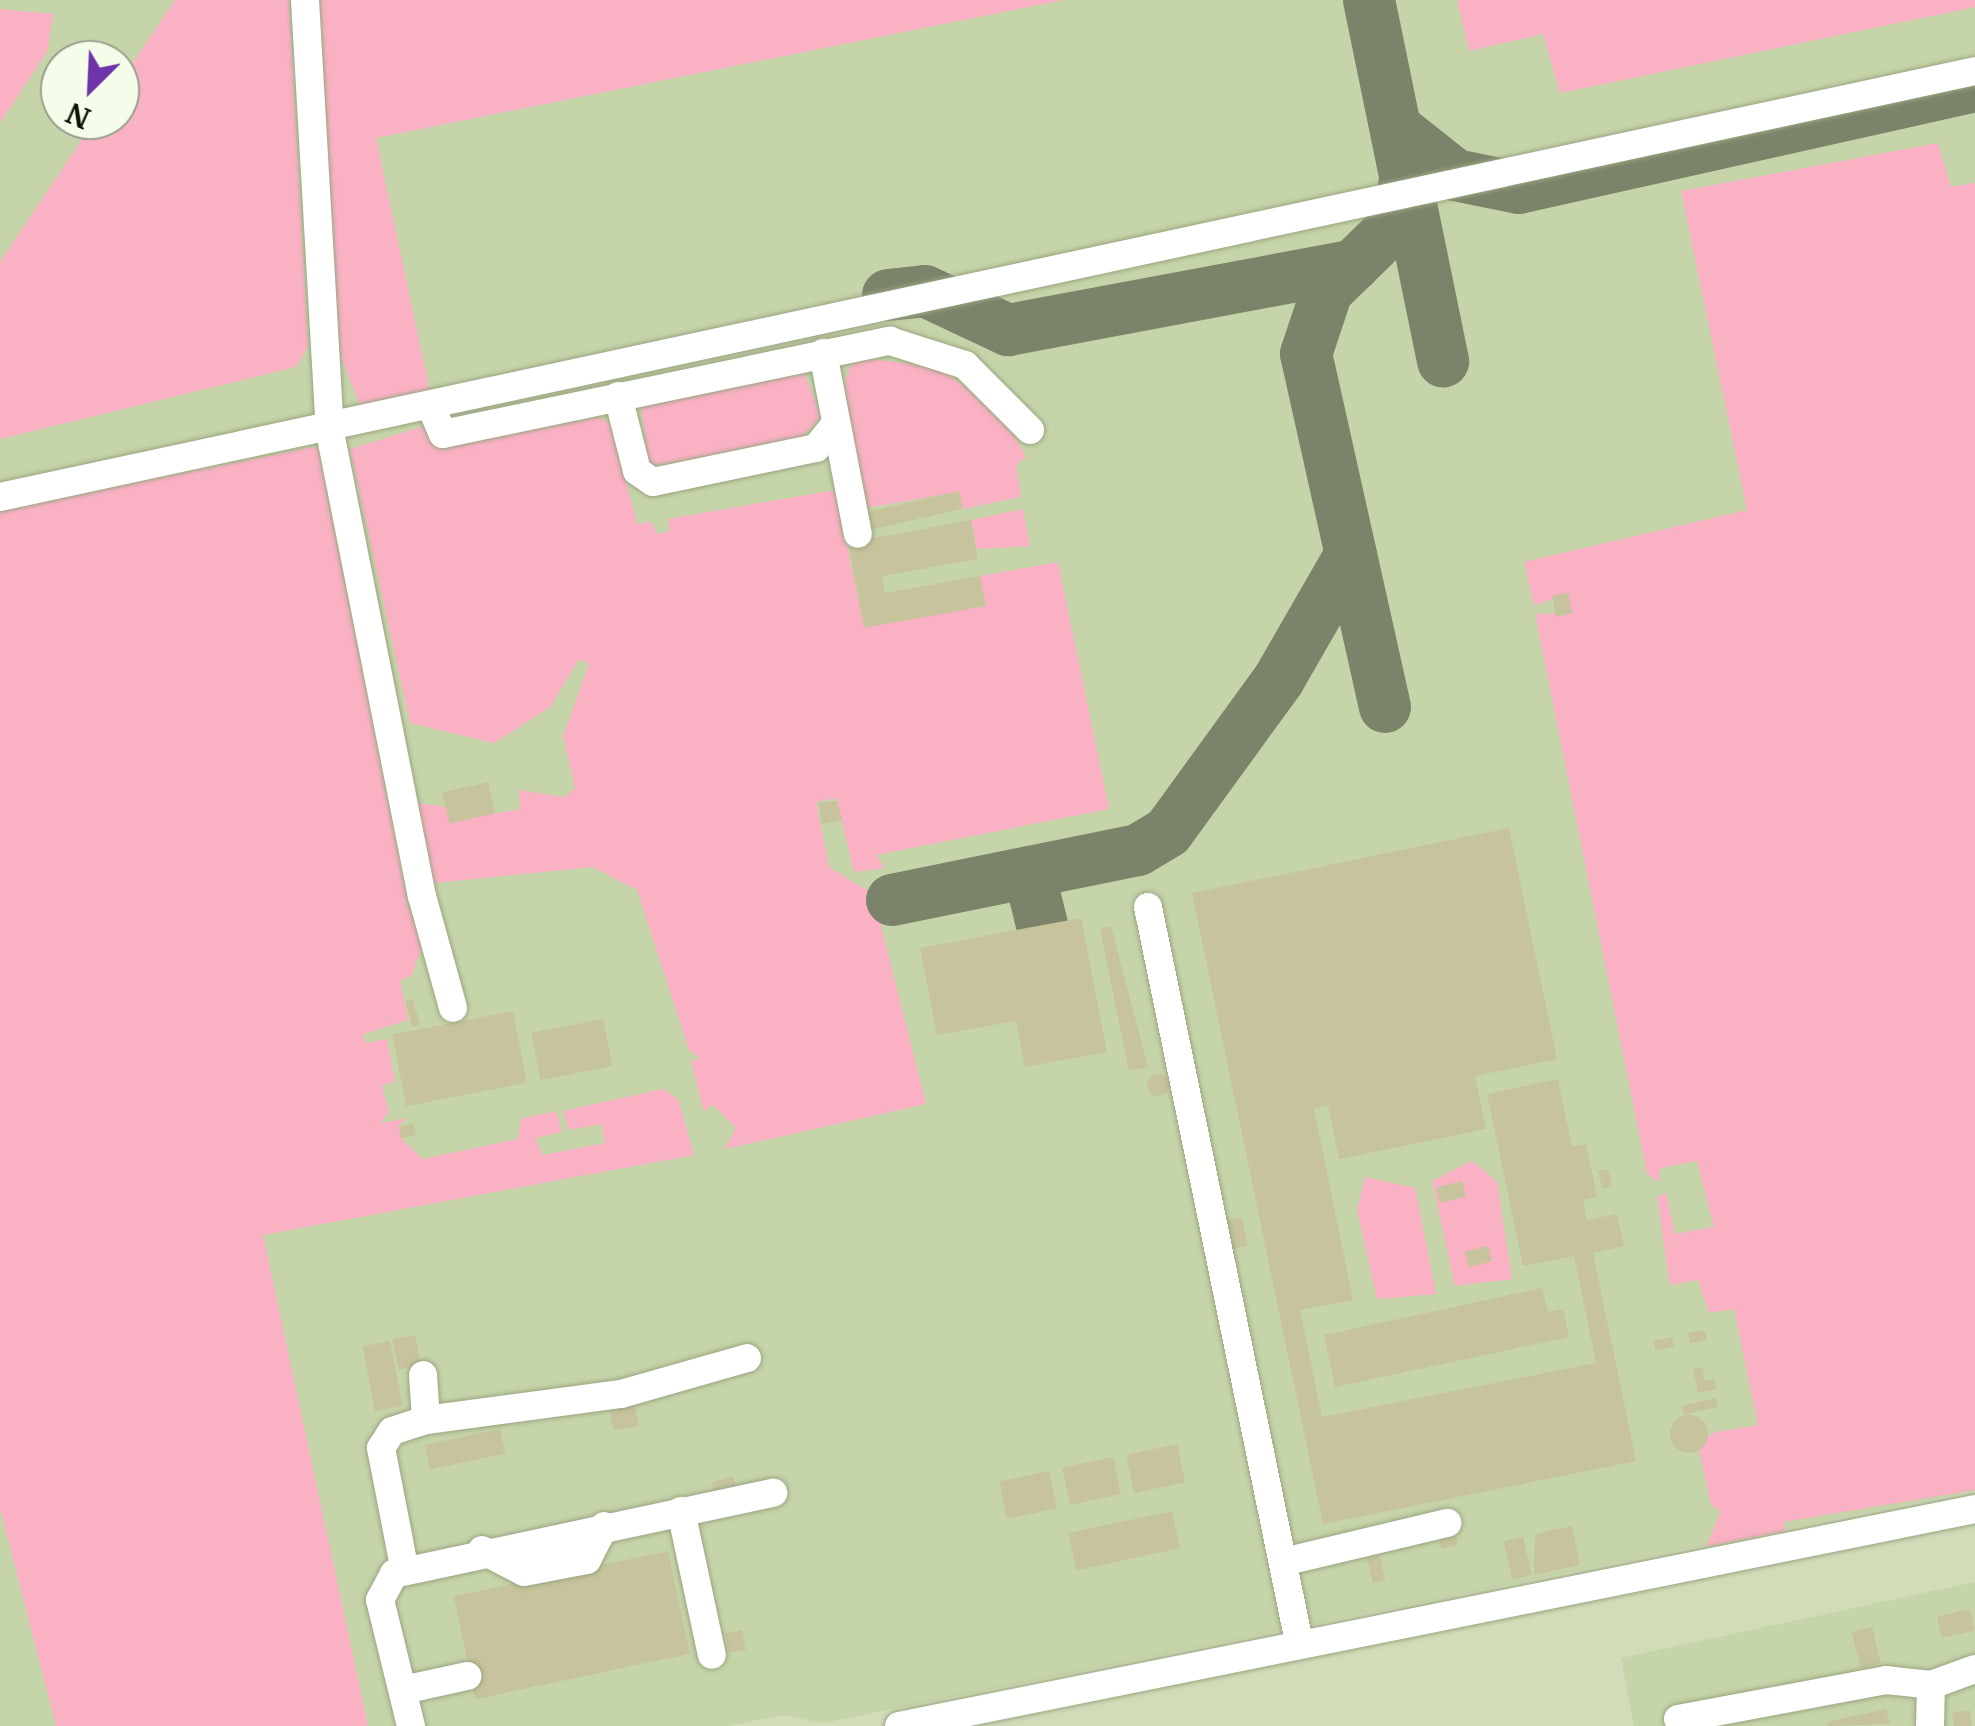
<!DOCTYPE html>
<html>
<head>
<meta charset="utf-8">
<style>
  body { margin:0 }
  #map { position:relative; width:1975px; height:1726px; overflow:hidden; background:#d1ddb9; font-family:Merriweather,serif }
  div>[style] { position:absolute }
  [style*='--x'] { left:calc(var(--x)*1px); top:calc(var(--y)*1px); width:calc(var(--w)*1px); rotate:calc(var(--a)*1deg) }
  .built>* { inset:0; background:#c6d4a9 }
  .green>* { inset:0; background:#fbb1c4 }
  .taxiway>* { height:52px; margin:-26px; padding:0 26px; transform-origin:26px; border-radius:26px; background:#7b846a }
  .building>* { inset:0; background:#c7c39d; transform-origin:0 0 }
  .round { border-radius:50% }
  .roads { filter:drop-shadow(0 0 2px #9aa582) drop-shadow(0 0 2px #9aa582) }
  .minor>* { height:28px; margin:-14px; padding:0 14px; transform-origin:14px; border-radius:14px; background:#fff }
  span { translate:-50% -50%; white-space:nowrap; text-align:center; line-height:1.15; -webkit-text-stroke:10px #f5fce9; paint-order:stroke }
  .north { position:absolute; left:40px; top:40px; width:100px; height:100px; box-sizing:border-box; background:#f5fce9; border:2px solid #989e8d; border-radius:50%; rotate:204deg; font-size:28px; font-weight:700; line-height:40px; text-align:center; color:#0c1004 }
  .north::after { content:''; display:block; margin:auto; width:35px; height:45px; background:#6e34aa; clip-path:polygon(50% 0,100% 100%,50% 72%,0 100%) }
</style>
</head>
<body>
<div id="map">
  <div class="built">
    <div style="clip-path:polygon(evenodd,0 0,1975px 0,1975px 1490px,824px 1723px,783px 1715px,727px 1726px,0 1726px,0 0,60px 60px,120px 60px,120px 120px,60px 120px,60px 60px)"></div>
    <div style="clip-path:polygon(1975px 1582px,1975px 1726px,1634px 1726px,1621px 1658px)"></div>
  </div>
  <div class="green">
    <div style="clip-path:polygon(175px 0,289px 0,308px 346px,296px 367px,0 439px,0 262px,95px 120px,120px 120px,120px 82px)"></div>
    <div style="clip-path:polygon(320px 0,1063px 0,376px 138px,432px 401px,360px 405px,338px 350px)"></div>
    <div style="clip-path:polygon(1457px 0,1975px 0,1975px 7px,1560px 93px,1543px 34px,1469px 51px)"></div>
    <div style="clip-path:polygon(0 9px,53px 14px,47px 52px,0 123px)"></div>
    <div style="clip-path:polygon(1938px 143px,1951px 187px,1975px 183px,1975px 1490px,1783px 1522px,1785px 1531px,1706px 1547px,1721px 1511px,1711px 1505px,1698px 1445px,1712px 1433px,1758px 1425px,1734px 1309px,1709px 1313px,1698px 1280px,1670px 1285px,1657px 1197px,1666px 1193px,1675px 1234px,1714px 1227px,1697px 1161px,1660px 1168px,1659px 1182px,1647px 1174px,1535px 614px,1572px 613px,1567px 593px,1534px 606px,1524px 562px,1747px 510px,1681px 191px)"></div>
    <div style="clip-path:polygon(874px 359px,940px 368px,1004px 417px,1026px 457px,1016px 465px,1021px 497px,963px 509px,959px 492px,866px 508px,842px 389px,851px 364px)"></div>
    <div style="clip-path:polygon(804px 373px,821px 416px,802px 437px,649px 467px,641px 406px)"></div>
    <div style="clip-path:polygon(598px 417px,611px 423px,637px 524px,652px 522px,657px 534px,670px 531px,668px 519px,835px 490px,864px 627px,986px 605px,980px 576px,1058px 562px,1109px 809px,876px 855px,885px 868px,854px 872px,836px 798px,816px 802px,829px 867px,873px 894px,926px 1104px,725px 1149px,736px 1128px,712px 1104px,704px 1112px,691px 1061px,700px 1058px,689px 1050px,637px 890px,593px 867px,434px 883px,417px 803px,446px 807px,450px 822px,520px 809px,519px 790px,564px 797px,575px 788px,563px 736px,589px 664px,579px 659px,550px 707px,494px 743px,410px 723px,350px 449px,428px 425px,437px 448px)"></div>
    <div style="clip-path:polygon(318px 446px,409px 909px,426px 934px,412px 975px,400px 981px,408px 1020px,362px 1035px,366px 1043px,387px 1039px,395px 1081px,382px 1086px,389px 1112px,380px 1123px,408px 1118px,398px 1126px,402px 1139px,422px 1159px,518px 1139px,521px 1119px,556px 1111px,562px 1132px,536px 1138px,542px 1155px,605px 1143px,601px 1124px,569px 1130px,563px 1111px,663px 1089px,678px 1099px,694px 1155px,263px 1235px,368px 1726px,56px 1726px,0 1508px,0 510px)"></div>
    <div style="clip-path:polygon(1023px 509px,1030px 546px,977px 549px,971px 520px)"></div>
    <div style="clip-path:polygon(1472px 1161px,1497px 1182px,1512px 1279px,1455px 1286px,1432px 1181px)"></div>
    <div style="clip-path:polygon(1365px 1177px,1415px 1188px,1436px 1294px,1377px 1299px,1357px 1210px)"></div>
  </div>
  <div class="taxiway">
    <div style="--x:1369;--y:0;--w:369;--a:78.4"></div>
    <div style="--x:1397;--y:129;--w:74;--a:38.4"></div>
    <div style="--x:1455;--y:175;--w:65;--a:11.5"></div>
    <div style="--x:1519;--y:188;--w:467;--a:-12.6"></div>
    <div style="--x:888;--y:295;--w:37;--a:-6"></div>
    <div style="--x:925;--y:291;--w:92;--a:25.2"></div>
    <div style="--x:1008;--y:330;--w:352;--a:-10.6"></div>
    <div style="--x:1385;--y:707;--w:362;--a:-102.6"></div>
    <div style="--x:1306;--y:354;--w:66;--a:-71.6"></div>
    <div style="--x:1327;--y:291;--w:96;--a:-44.2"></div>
    <div style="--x:1396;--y:224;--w:49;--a:-78.2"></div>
    <div style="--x:1029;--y:872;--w:55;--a:76.2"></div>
    <div style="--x:892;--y:900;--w:251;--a:-11.5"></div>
    <div style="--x:1138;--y:850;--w:35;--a:-31"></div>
    <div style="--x:1168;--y:832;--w:189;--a:-54"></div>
    <div style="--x:1279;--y:679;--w:144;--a:-60.1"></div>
  </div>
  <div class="building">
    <div style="left:959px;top:491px;width:18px;height:95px;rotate:77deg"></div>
    <div style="clip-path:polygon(971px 520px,978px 559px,882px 576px,885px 593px,980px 576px,986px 606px,864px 628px,848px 543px)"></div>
    <div style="left:1568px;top:593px;width:21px;height:16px;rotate:79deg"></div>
    <div style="left:488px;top:782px;width:32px;height:47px;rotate:77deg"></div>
    <div style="clip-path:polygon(837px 801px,842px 820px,822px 824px,818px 803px)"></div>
    <div style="clip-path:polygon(1509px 828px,1557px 1059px,1475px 1076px,1486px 1129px,1339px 1159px,1328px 1106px,1314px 1109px,1353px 1300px,1300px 1310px,1322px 1417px,1596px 1363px,1574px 1256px,1523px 1266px,1487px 1094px,1558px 1079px,1572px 1147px,1586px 1144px,1597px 1197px,1583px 1200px,1587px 1220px,1617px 1214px,1624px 1246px,1593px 1253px,1636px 1461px,1323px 1524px,1192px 893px)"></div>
    <div style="clip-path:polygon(1081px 918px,1107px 1052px,1025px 1067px,1016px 1021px,937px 1035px,920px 948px)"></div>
    <div style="clip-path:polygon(1111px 926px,1148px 1067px,1129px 1071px,1100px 929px)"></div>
    <div style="left:413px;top:999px;width:27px;height:8px;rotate:75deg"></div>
    <div style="left:513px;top:1011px;width:73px;height:123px;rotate:79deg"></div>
    <div style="left:603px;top:1019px;width:48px;height:73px;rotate:79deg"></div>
    <div class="round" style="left:1147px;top:1074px;width:22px;height:22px"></div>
    <div style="left:413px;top:1123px;width:12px;height:15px;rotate:76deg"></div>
    <div style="left:1608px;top:1169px;width:18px;height:10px;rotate:77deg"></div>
    <div style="left:1462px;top:1181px;width:16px;height:27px;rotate:76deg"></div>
    <div style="clip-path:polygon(1242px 1217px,1248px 1246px,1231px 1249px,1221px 1221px)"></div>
    <div style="left:1488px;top:1246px;width:16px;height:24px;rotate:76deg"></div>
    <div style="clip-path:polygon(1542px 1288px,1548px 1312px,1563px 1309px,1569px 1337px,1335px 1387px,1324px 1335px)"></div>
    <div style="left:1705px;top:1330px;width:10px;height:17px;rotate:79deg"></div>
    <div style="left:415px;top:1335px;width:31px;height:23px;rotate:79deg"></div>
    <div style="left:1672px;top:1337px;width:10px;height:19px;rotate:79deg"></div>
    <div style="left:390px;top:1341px;width:66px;height:28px;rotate:79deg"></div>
    <div style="clip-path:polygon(1702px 1367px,1705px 1381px,1714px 1379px,1717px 1389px,1698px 1393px,1693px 1369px)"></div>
    <div style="left:1716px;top:1398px;width:9px;height:35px;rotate:77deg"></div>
    <div style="left:635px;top:1404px;width:22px;height:26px;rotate:80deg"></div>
    <div class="round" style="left:1670px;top:1415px;width:38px;height:38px"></div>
    <div style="left:500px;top:1429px;width:25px;height:77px;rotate:78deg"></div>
    <div style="left:1177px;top:1444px;width:39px;height:52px;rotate:78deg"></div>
    <div style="left:1113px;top:1457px;width:38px;height:52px;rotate:78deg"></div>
    <div style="left:1049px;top:1471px;width:38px;height:51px;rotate:78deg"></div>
    <div style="left:733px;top:1476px;width:10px;height:22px;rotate:73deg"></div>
    <div style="left:1172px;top:1511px;width:38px;height:106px;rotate:78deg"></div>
    <div style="clip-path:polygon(1572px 1526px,1580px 1565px,1534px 1575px,1535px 1534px)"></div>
    <div style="left:1456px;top:1536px;width:9px;height:17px;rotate:77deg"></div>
    <div style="left:1523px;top:1537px;width:39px;height:20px;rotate:77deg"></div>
    <div style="left:668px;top:1551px;width:105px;height:219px;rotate:78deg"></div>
    <div style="left:1380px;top:1556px;width:25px;height:13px;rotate:78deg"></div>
    <div style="left:1970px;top:1609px;width:22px;height:34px;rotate:77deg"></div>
    <div style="left:1872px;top:1627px;width:37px;height:21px;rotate:76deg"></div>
    <div style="left:742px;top:1630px;width:20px;height:17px;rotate:79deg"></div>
    <div style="clip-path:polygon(1886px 1709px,1890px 1724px,1828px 1726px,1827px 1722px)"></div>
    <div style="clip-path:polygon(1969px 1710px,1972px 1726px,1954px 1726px,1952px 1713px)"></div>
  </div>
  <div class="roads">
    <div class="minor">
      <div style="--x:305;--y:0;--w:433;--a:86.7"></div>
      <div style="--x:330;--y:432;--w:473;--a:78.8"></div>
      <div style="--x:422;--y:896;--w:116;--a:74.5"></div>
      <div style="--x:823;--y:353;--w:184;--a:79.1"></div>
      <div style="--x:618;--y:396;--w:77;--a:75.8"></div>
      <div style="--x:637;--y:471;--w:19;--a:35"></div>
      <div style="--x:653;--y:482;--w:167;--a:-11.8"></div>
      <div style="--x:816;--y:448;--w:27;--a:-51"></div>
      <div style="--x:433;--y:411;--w:25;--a:67"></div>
      <div style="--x:443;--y:434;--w:457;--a:-11.8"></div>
      <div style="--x:890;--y:341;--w:79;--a:17.7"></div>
      <div style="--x:965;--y:365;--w:92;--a:45"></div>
      <div style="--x:0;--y:497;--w:2020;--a:-12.17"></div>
      <div style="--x:1148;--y:907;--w:750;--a:78.39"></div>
      <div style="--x:426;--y:1420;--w:197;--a:-7.6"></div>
      <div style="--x:621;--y:1394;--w:131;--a:-15.9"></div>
      <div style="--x:681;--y:1511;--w:147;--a:77.9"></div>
      <div style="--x:482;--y:1550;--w:47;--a:27.6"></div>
      <div style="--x:524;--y:1572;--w:64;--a:-10.8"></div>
      <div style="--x:587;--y:1560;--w:38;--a:-63"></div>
      <div style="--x:402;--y:1556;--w:110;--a:-101"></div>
      <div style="--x:381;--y:1448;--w:20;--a:-57"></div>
      <div style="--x:392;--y:1431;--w:36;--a:-18"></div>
      <div style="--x:426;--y:1420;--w:45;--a:-93.8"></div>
      <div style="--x:1283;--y:1562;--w:169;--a:-13.4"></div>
      <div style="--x:403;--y:1690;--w:66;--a:-12.3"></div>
      <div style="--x:1678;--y:1719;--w:212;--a:-10.6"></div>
      <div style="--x:1886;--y:1680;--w:45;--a:6.3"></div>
      <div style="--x:411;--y:1726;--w:130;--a:-103.8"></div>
      <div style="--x:380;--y:1600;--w:30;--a:-62"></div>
      <div style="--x:394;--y:1574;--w:388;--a:-12.1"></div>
      <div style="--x:899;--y:1726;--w:1098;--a:-11.4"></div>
      <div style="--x:1930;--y:1726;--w:41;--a:-88.6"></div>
      <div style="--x:1931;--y:1685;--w:47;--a:-20"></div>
    </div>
  </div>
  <div class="north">N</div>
</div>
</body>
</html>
